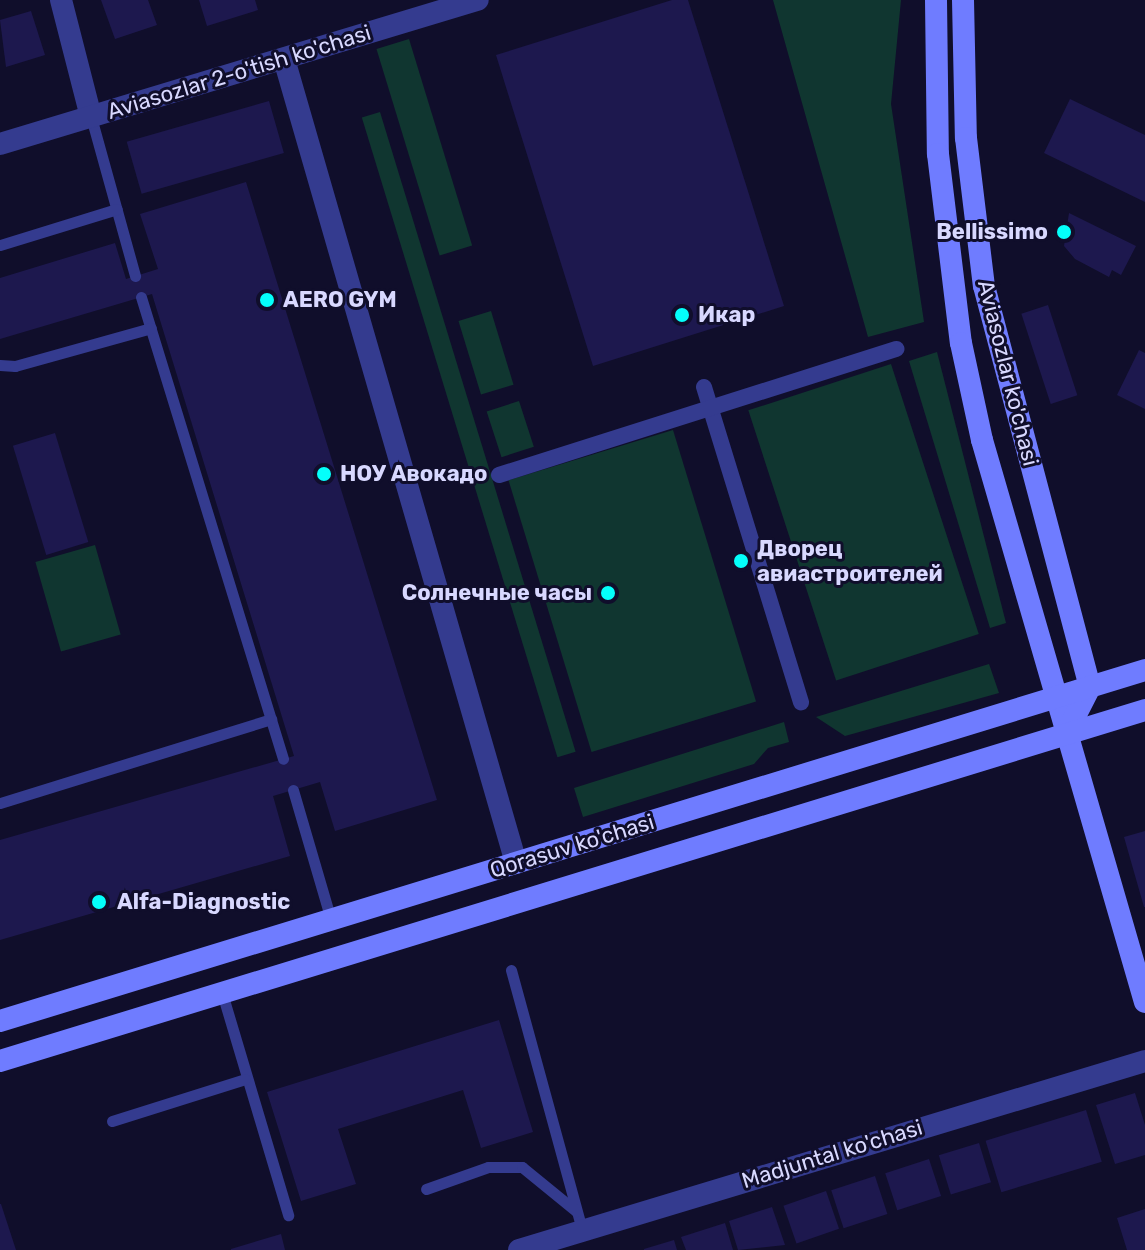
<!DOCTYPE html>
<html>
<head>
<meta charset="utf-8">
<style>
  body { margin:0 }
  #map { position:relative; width:1145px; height:1250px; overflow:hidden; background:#100e2b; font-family:Rubik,sans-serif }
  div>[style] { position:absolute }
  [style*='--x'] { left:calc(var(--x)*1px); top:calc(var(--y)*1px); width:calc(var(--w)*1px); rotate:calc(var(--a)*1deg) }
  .green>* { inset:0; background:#103630; transform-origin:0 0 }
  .building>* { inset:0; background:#1d184e; transform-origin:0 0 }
  .service>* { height:11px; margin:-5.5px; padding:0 5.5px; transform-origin:5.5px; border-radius:5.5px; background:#343b8f }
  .pedestrian>* { height:16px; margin:-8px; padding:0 8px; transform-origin:8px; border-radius:8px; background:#343b8f }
  .minor>* { height:22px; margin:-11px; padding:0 11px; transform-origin:11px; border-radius:11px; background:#343b8f }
  .secondary>* { height:22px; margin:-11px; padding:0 11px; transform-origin:11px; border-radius:11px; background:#6f7cff }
  .dots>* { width:22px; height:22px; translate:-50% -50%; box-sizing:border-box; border:4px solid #100e2b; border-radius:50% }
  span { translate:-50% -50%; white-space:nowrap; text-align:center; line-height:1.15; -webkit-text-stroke:6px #100e2b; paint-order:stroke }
  .street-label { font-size:22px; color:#d8d8ff }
  .poi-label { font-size:22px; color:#d8d8ff; font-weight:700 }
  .right { translate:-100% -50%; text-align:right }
  .left { translate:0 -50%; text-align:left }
</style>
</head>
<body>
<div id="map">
  <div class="green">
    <div style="clip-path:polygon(773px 0,901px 0,891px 104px,924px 322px,868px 337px)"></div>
    <div style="left:409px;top:39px;width:216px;height:34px;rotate:73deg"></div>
    <div style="left:380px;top:112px;width:669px;height:19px;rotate:73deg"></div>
    <div style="left:491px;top:311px;width:77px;height:34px;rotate:73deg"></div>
    <div style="clip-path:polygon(937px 352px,1006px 623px,990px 628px,909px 361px)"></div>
    <div style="left:891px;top:364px;width:284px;height:150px;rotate:72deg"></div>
    <div style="left:519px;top:401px;width:48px;height:34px;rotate:72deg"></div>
    <div style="left:673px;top:430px;width:284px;height:172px;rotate:73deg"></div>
    <div style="left:95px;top:545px;width:93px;height:62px;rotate:74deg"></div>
    <div style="clip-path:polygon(989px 664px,999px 693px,845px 736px,816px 717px)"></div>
    <div style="clip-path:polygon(784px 722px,789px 742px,768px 748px,754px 764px,583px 817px,574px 788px)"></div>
  </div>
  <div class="building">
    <div style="clip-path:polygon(101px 0,148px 0,157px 25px,115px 39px)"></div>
    <div style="clip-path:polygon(199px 0,255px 0,258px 10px,207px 26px)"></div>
    <div style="clip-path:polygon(672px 0,688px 0,784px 306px,593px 366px,496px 55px)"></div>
    <div style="clip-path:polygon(31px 11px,45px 55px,6px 67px,0 20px)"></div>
    <div style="clip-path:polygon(1070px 99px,1145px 135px,1145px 202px,1044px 153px)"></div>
    <div style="left:269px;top:101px;width:54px;height:148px;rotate:74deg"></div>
    <div style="clip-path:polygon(246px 182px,437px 800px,335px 831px,320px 782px,273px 796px,290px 856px,0 940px,0 840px,294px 756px,152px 294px,0 339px,0 278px,115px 243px,126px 279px,158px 269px,140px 214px)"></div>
    <div style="clip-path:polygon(1069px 213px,1136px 246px,1121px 275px,1112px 270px,1109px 277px,1075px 259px,1064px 246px)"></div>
    <div style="left:1048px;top:305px;width:95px;height:28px;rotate:72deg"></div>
    <div style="clip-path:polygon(1139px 350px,1145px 353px,1145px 409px,1117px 395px)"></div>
    <div style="left:55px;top:433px;width:114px;height:44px;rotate:73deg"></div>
    <div style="clip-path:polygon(1145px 831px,1145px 907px,1144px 907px,1124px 837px)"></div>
    <div style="clip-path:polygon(499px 1020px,533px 1132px,481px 1148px,463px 1090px,338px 1129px,356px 1184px,301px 1201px,267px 1092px)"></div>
    <div style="clip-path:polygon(1135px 1093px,1145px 1125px,1145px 1155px,1115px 1164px,1096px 1105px)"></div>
    <div style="left:1086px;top:1110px;width:54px;height:105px;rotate:73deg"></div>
    <div style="left:979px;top:1143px;width:41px;height:42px;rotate:73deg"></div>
    <div style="left:929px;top:1159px;width:39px;height:46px;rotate:72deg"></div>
    <div style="left:875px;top:1176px;width:40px;height:46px;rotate:72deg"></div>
    <div style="left:826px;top:1191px;width:40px;height:45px;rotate:71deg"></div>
    <div style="clip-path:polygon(0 1204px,1px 1204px,16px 1250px,0 1250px)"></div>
    <div style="clip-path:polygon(772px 1207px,785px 1245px,738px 1250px,729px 1221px)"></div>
    <div style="clip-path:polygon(1145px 1209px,1145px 1250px,1127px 1250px,1117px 1218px)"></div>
    <div style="clip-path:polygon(725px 1223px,733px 1250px,686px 1250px,681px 1237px)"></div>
    <div style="clip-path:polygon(281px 1234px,285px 1250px,231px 1250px,231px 1249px)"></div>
    <div style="clip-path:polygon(674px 1240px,677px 1250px,644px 1250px,644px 1249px)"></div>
  </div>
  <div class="service">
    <div style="--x:91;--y:117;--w:165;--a:74.5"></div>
    <div style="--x:0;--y:245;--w:122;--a:-17.1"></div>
    <div style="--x:141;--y:297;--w:483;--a:72.9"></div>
    <div style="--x:0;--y:365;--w:15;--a:4"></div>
    <div style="--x:15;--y:366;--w:141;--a:-15.6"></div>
    <div style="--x:293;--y:790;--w:135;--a:73.7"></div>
    <div style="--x:0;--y:803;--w:284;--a:-17.2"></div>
    <div style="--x:511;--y:970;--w:269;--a:74.7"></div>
    <div style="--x:222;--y:993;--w:232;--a:73.4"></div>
    <div style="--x:112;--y:1121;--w:139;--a:-17.5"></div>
    <div style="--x:426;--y:1189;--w:66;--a:-19.5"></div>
    <div style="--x:488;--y:1167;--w:34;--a:0"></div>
    <div style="--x:522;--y:1167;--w:70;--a:39.2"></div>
  </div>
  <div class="pedestrian">
    <div style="--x:704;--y:387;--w:330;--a:72.9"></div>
    <div style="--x:499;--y:475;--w:417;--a:-17.6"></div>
  </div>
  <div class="minor">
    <div style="--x:61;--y:0;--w:121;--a:75.6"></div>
    <div style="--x:284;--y:59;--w:837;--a:73.9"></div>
    <div style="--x:0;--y:144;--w:499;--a:-16.8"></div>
    <div style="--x:519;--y:1250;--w:654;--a:-16.8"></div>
  </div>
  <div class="secondary">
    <div style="--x:936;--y:0;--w:154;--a:89.3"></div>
    <div style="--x:938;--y:154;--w:190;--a:83.1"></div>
    <div style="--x:961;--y:343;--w:99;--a:77.8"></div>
    <div style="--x:982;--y:440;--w:585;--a:73.83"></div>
    <div style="--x:963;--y:0;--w:138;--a:88.8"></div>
    <div style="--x:966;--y:138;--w:149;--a:83.1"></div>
    <div style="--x:984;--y:286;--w:415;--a:75.2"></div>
    <div style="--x:1090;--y:687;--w:53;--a:117.1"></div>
    <div style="--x:0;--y:1021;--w:1198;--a:-17.04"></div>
    <div style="--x:0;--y:1061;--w:1198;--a:-17.04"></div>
  </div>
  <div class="dots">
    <div style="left:1064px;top:232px;background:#04fffb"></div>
    <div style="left:267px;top:300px;background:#04fffb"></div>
    <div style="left:682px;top:315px;background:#04fffb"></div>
    <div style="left:324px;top:474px;background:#04fffb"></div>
    <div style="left:741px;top:561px;background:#04fffb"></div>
    <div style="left:608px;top:593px;background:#04fffb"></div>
    <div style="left:99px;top:902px;background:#04fffb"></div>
  </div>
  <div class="street-label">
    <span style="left:239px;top:72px;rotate:-17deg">Aviasozlar 2-o'tish ko'chasi</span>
    <span style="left:1008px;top:373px;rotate:76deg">Aviasozlar ko'chasi</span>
    <span style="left:572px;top:846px;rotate:-17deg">Qorasuv ko'chasi</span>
    <span style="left:832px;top:1154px;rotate:-17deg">Madjuntal ko'chasi</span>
  </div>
  <div class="poi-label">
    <span class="right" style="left:1048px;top:232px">Bellissimo</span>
    <span class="left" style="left:283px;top:300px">AERO GYM</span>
    <span class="left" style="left:698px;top:315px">Икар</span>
    <span class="left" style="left:340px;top:474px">НОУ Авокадо</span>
    <span class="left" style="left:757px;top:561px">Дворец<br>авиастроителей</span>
    <span class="right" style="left:592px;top:593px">Солнечные часы</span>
    <span class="left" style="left:117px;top:902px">Alfa-Diagnostic</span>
  </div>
</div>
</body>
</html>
